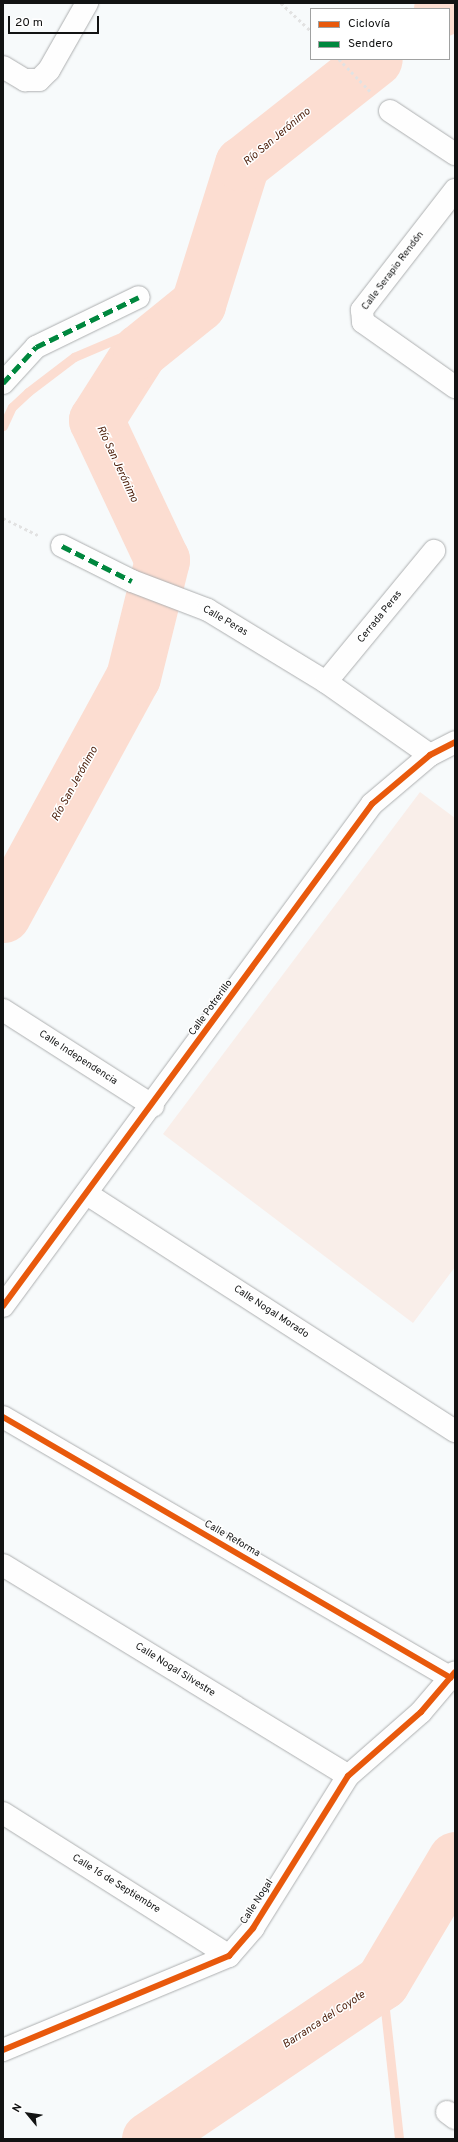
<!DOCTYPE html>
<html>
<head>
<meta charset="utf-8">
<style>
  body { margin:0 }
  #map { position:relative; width:458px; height:2142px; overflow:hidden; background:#f7fafb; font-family:Overpass,sans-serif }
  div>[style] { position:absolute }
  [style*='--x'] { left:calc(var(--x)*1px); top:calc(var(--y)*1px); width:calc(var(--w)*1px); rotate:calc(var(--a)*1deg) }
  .green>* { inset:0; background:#f9eee9 }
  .stream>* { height:9px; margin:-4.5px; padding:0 4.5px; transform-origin:4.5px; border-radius:4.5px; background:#fcddd1 }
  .river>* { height:55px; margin:-27.5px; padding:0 27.5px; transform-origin:27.5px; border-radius:27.5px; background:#fcddd1 }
  .path>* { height:2.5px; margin-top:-1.25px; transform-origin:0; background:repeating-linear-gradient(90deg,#e2e2e2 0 3px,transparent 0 6px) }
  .roads { filter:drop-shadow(0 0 1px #adafb0) drop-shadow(0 0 1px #adafb0) }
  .minor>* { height:22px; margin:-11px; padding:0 11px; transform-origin:11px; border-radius:11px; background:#fefefe }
  .quiet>* { height:5px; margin-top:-2.5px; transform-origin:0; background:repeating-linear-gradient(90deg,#00873e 0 10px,transparent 0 15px) }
  .cycleway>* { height:6px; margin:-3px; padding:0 3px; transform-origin:3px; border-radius:3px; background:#e8590c }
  span { translate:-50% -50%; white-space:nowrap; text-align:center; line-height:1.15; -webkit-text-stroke:3px #fff; paint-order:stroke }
  .street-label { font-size:10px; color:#121313 }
  .water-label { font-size:11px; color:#4f220e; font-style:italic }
  .frame { position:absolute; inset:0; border:4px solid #121313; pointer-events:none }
  .legend { position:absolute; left:310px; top:8px; width:140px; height:52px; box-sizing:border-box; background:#fff; border:1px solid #a0a1a1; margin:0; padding:5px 7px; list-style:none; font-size:12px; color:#121313 }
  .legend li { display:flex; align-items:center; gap:8px; height:20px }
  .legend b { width:20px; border:1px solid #a0a1a1 }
  .north { position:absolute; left:8px; top:2094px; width:40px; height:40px; -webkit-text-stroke:3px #fff; paint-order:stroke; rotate:299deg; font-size:11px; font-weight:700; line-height:16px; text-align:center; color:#121313 }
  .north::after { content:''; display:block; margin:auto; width:14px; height:18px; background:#121313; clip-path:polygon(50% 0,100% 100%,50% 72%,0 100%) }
  .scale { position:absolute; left:8px; top:16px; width:91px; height:18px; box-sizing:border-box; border:2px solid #121313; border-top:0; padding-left:5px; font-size:12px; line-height:14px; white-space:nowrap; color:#121313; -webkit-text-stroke:3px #fff; paint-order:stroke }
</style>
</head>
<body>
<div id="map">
  <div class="green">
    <div style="clip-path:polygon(420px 792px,455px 818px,455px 1267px,413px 1323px,163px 1134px)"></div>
  </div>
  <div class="stream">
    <div style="--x:3;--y:426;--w:21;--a:-65"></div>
    <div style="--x:12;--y:407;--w:22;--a:-43"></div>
    <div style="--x:28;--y:392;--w:58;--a:-37.3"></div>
    <div style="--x:74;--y:357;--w:135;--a:-23.1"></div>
    <div style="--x:382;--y:1982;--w:158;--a:83.8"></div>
  </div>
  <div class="river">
    <div style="--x:441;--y:9;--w:9;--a:-41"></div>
    <div style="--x:3;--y:915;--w:271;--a:-61.4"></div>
    <div style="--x:133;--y:677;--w:121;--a:-76.1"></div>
    <div style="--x:162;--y:560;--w:155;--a:-115.2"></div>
    <div style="--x:96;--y:420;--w:82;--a:-57.5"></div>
    <div style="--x:140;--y:351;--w:75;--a:-39"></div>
    <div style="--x:198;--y:304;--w:147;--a:-72.6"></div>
    <div style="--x:242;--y:164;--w:169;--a:-38.3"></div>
    <div style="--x:149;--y:2139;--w:281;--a:-34"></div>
    <div style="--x:382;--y:1982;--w:143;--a:-59.3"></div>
  </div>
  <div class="path">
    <div style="--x:281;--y:3;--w:41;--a:43"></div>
    <div style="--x:339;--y:59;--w:47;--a:45.9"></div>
    <div style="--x:3;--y:518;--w:39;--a:26"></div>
  </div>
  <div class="roads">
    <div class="minor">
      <div style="--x:3;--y:67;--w:26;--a:31"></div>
      <div style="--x:25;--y:80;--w:14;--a:0"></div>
      <div style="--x:39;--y:80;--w:14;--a:-45"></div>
      <div style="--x:49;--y:70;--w:77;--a:-60.4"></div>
      <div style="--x:390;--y:111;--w:78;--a:33.5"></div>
      <div style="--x:455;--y:190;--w:152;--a:127.8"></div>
      <div style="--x:362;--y:310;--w:12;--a:85"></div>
      <div style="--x:363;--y:322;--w:113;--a:35.2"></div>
      <div style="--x:3;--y:383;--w:49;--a:-47.5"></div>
      <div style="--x:36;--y:347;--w:114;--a:-25.9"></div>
      <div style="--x:62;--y:546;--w:78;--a:26.6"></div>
      <div style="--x:132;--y:581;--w:81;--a:20.9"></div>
      <div style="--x:208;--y:610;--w:138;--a:31.4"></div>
      <div style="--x:326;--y:682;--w:127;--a:35.1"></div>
      <div style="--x:326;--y:682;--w:170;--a:-50.5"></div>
      <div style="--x:3;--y:1010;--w:178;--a:32.6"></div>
      <div style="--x:87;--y:1194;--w:438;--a:32.8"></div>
      <div style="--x:3;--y:1306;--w:623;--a:-53.68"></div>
      <div style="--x:372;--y:804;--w:76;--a:-40.2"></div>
      <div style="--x:430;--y:755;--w:28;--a:-27"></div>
      <div style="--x:3;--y:1417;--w:518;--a:30.22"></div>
      <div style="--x:3;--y:1565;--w:404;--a:31.4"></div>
      <div style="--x:3;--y:1813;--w:267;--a:32.3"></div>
      <div style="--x:3;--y:2050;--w:245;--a:-22.6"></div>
      <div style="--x:229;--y:1956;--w:37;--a:-49"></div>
      <div style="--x:253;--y:1928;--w:179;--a:-58"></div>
      <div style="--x:348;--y:1776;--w:97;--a:-41.2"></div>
      <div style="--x:421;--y:1712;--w:52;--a:-49.6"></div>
      <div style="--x:447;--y:2112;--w:10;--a:37"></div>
    </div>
  </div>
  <div class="quiet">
    <div style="--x:3;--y:383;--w:49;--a:-47.5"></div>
    <div style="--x:36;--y:347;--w:114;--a:-25.9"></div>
    <div style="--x:62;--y:546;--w:78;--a:26.6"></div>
  </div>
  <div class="cycleway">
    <div style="--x:3;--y:1306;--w:623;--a:-53.68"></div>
    <div style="--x:372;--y:804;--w:76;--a:-40.2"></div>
    <div style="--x:430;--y:755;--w:28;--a:-27"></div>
    <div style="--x:3;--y:1417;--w:518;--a:30.22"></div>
    <div style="--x:3;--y:2050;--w:245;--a:-22.6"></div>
    <div style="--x:229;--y:1956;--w:37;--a:-49"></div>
    <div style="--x:253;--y:1928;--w:179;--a:-58"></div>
    <div style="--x:348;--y:1776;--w:97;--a:-41.2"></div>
    <div style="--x:421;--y:1712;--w:52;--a:-49.6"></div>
  </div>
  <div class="street-label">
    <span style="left:393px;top:271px;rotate:-53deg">Calle Serapio Rendón</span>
    <span style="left:380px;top:617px;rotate:-51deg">Cerrada Peras</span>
    <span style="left:225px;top:621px;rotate:30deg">Calle Peras</span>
    <span style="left:211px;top:1008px;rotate:-54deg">Calle Potrerillo</span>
    <span style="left:78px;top:1058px;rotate:33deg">Calle Independencia</span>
    <span style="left:271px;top:1312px;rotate:33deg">Calle Nogal Morado</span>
    <span style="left:232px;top:1539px;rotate:30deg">Calle Reforma</span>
    <span style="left:175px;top:1670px;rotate:32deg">Calle Nogal Silvestre</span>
    <span style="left:116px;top:1884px;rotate:32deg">Calle 16 de Septiembre</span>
    <span style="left:257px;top:1902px;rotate:-57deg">Calle Nogal</span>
  </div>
  <div class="water-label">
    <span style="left:277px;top:137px;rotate:-40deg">Río San Jerónimo</span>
    <span style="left:117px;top:464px;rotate:65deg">Río San Jerónimo</span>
    <span style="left:75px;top:784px;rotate:-61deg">Río San Jerónimo</span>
    <span style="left:324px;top:2020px;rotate:-33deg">Barranca del Coyote</span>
  </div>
  <div class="frame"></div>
  <ul class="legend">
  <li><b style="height:5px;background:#e8590c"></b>Ciclovía</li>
  <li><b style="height:5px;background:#00873e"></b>Sendero</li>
  </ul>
  <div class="north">N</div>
  <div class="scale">20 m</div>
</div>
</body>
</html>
